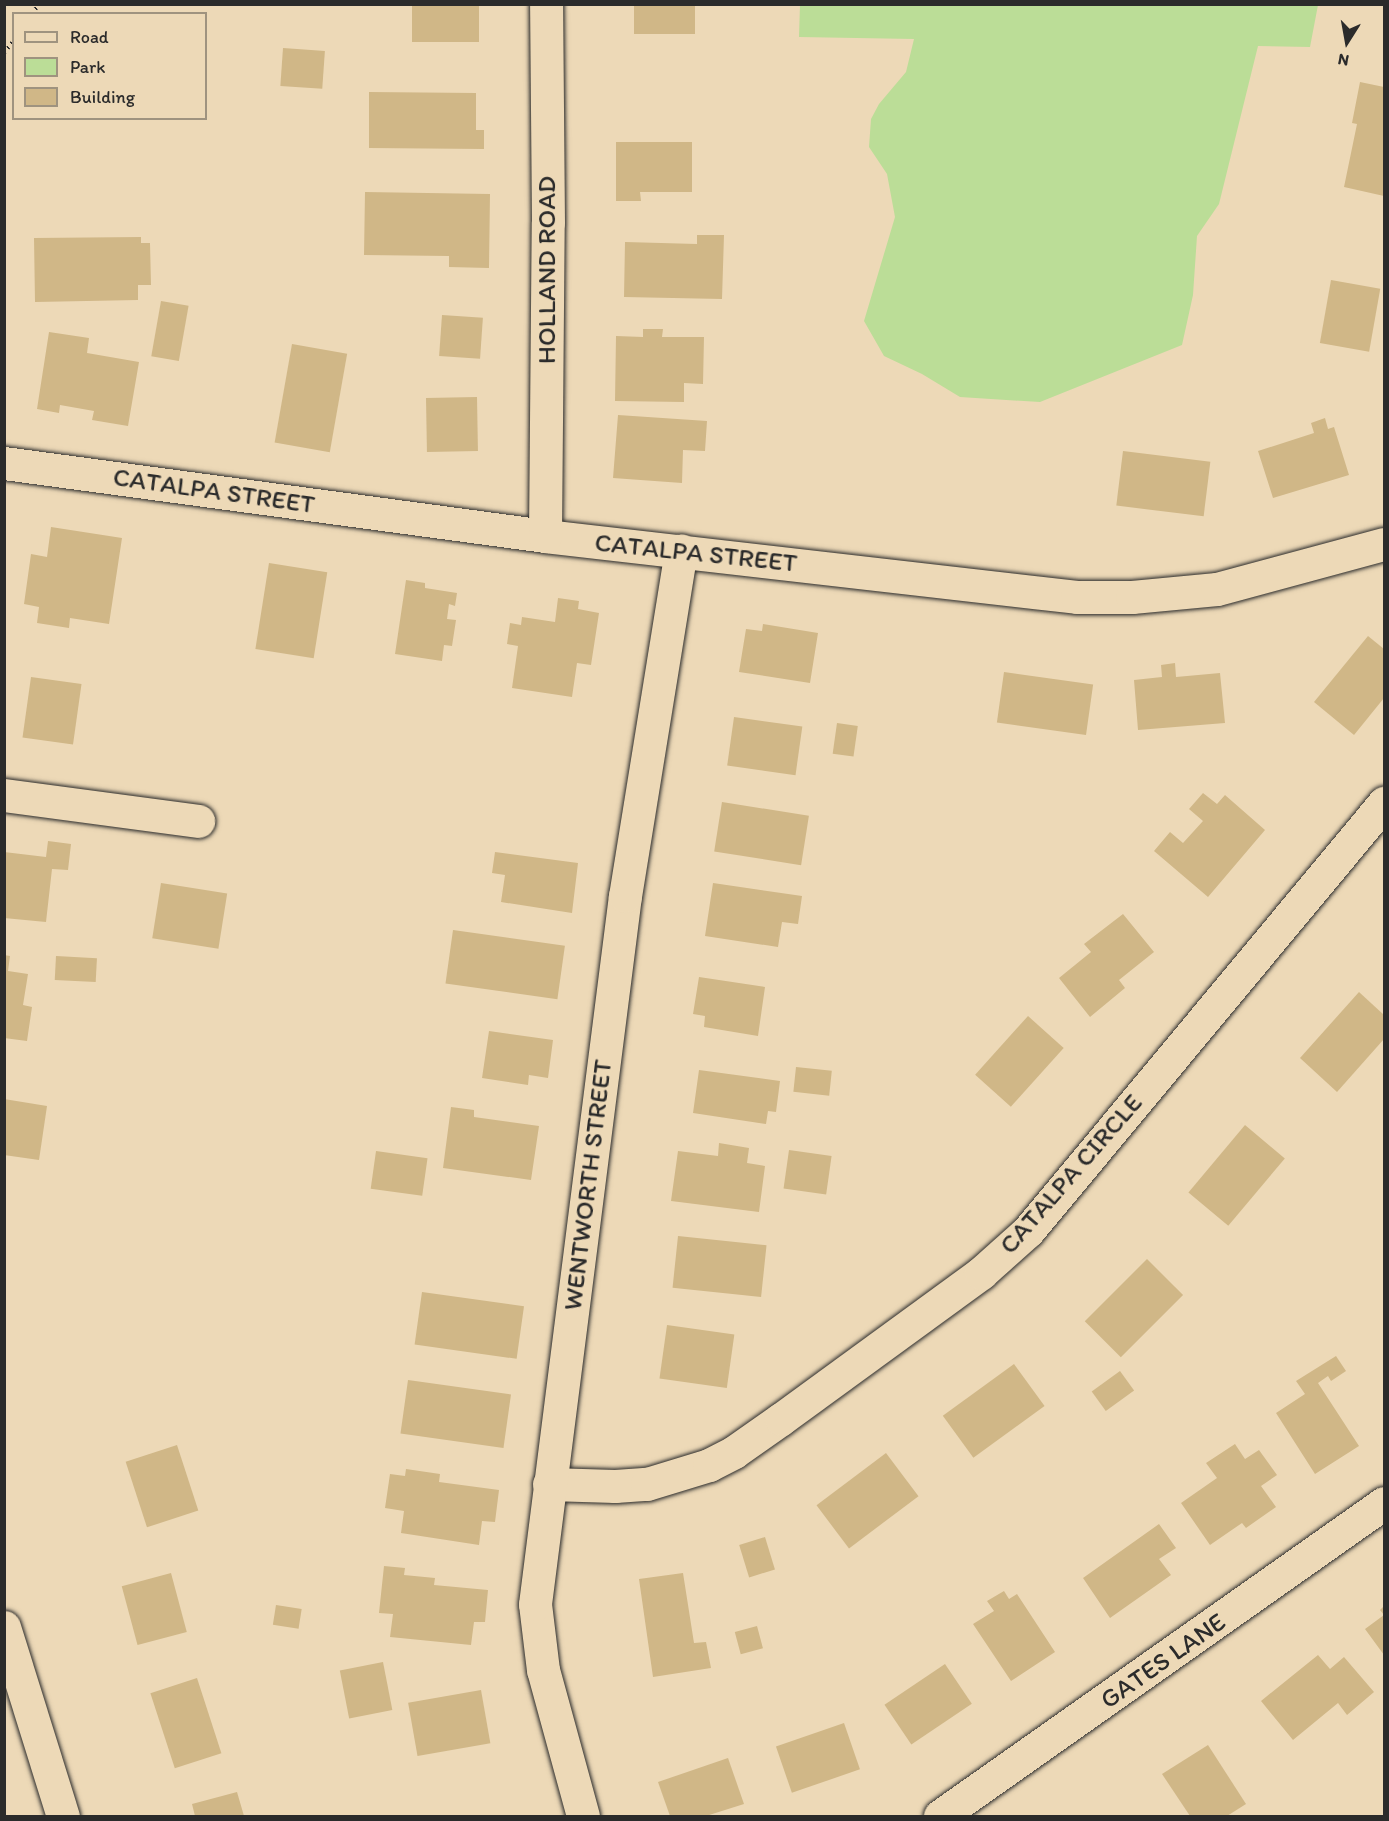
<!DOCTYPE html>
<html>
<head>
<meta charset="utf-8">
<style>
  body { margin:0 }
  #map { position:relative; width:1389px; height:1821px; overflow:hidden; background:#edd9b7; font-family:Itim,sans-serif }
  div>[style] { position:absolute }
  [style*='--x'] { left:calc(var(--x)*1px); top:calc(var(--y)*1px); width:calc(var(--w)*1px); rotate:calc(var(--a)*1deg) }
  .green>* { inset:0; background:#bbdd97 }
  .building>* { inset:0; background:#d0b787; transform-origin:0 0 }
  .path>* { height:4px; margin-top:-2px; transform-origin:0; background:repeating-linear-gradient(90deg,#2b2b2b 0 1.5px,transparent 0 6px) }
  .roads { filter:drop-shadow(0 0 2px #2b2b2b) drop-shadow(0 0 2px #2b2b2b) }
  .street>* { height:33px; margin:-16.5px; padding:0 16.5px; transform-origin:16.5px; border-radius:16.5px; background:#edd9b7 }
  span { translate:-50% -50%; white-space:nowrap; text-align:center; line-height:1.15; -webkit-text-stroke:5px #edd9b7; paint-order:stroke }
  .street-label { font-size:26px; color:#2b2b2b }
  .frame { position:absolute; inset:0; border:6px solid #2b2b2b; pointer-events:none }
  .legend { position:absolute; left:12px; top:12px; width:195px; height:108px; box-sizing:border-box; background:#edd9b7; border:2px solid #9f937f; margin:0; padding:8px 10px; list-style:none; font-size:18px; color:#2b2b2b }
  .legend li { display:flex; align-items:center; gap:12px; height:30px }
  .legend b { width:30px; border:2px solid #9f937f }
  .north { position:absolute; left:1317px; top:12px; width:60px; height:60px; -webkit-text-stroke:4px #edd9b7; paint-order:stroke; rotate:191deg; font-size:16px; font-weight:700; line-height:24px; text-align:center; color:#2b2b2b }
  .north::after { content:''; display:block; margin:auto; width:21px; height:27px; background:#2b2b2b; clip-path:polygon(50% 0,100% 100%,50% 72%,0 100%) }
</style>
</head>
<body>
<div id="map">
  <div class="green">
    <div style="clip-path:polygon(800px 5px,800px 4px,1318px 5px,1310px 47px,1258px 46px,1219px 204px,1197px 236px,1193px 295px,1182px 345px,1040px 402px,960px 397px,922px 374px,884px 356px,864px 321px,895px 217px,887px 174px,869px 147px,871px 119px,879px 104px,906px 72px,914px 39px,799px 37px)"></div>
  </div>
  <div class="building">
    <div style="left:412px;top:4px;width:67px;height:38px"></div>
    <div style="left:634px;top:4px;width:61px;height:30px"></div>
    <div style="left:283px;top:48px;width:42px;height:38px;rotate:4deg"></div>
    <div style="clip-path:polygon(1360px 82px,1384px 87px,1384px 196px,1344px 187px,1357px 124px,1352px 123px)"></div>
    <div style="clip-path:polygon(369px 92px,476px 93px,476px 130px,484px 130px,484px 149px,369px 148px)"></div>
    <div style="clip-path:polygon(616px 142px,692px 142px,692px 192px,640px 192px,641px 201px,616px 201px)"></div>
    <div style="clip-path:polygon(365px 192px,490px 194px,489px 268px,449px 267px,449px 256px,364px 255px)"></div>
    <div style="clip-path:polygon(697px 235px,724px 235px,722px 299px,624px 297px,625px 242px,697px 244px)"></div>
    <div style="clip-path:polygon(141px 237px,141px 243px,150px 243px,151px 285px,138px 285px,138px 300px,35px 302px,34px 238px)"></div>
    <div style="left:1331px;top:280px;width:50px;height:64px;rotate:10deg"></div>
    <div style="left:161px;top:301px;width:28px;height:56px;rotate:10deg"></div>
    <div style="left:442px;top:315px;width:41px;height:41px;rotate:4deg"></div>
    <div style="clip-path:polygon(643px 329px,663px 329px,662px 337px,704px 337px,703px 384px,684px 383px,684px 402px,615px 401px,616px 336px,643px 337px)"></div>
    <div style="clip-path:polygon(49px 332px,89px 338px,87px 353px,139px 362px,128px 426px,92px 420px,94px 411px,60px 405px,59px 413px,37px 409px)"></div>
    <div style="left:292px;top:344px;width:56px;height:100px;rotate:10deg"></div>
    <div style="left:477px;top:397px;width:54px;height:51px;rotate:89deg"></div>
    <div style="clip-path:polygon(618px 415px,707px 421px,705px 451px,683px 450px,682px 483px,613px 478px)"></div>
    <div style="clip-path:polygon(1325px 418px,1328px 429px,1334px 427px,1349px 475px,1273px 498px,1258px 451px,1314px 433px,1311px 423px)"></div>
    <div style="left:1123px;top:451px;width:88px;height:55px;rotate:7deg"></div>
    <div style="clip-path:polygon(51px 527px,122px 538px,109px 624px,70px 618px,69px 628px,37px 623px,39px 607px,24px 604px,31px 554px,47px 557px)"></div>
    <div style="left:269px;top:563px;width:59px;height:87px;rotate:9deg"></div>
    <div style="clip-path:polygon(406px 580px,425px 583px,425px 588px,457px 593px,455px 606px,449px 604px,447px 619px,456px 620px,452px 646px,444px 645px,442px 661px,395px 654px)"></div>
    <div style="clip-path:polygon(558px 598px,579px 601px,578px 609px,599px 613px,591px 665px,577px 663px,572px 697px,512px 688px,518px 646px,507px 644px,510px 623px,521px 625px,522px 617px,555px 622px)"></div>
    <div style="clip-path:polygon(763px 624px,818px 633px,810px 683px,739px 672px,746px 629px,762px 631px)"></div>
    <div style="clip-path:polygon(1368px 636px,1384px 649px,1384px 698px,1354px 735px,1314px 702px)"></div>
    <div style="clip-path:polygon(1175px 663px,1176px 677px,1220px 673px,1225px 723px,1138px 730px,1134px 680px,1162px 677px,1161px 665px)"></div>
    <div style="left:1004px;top:672px;width:90px;height:51px;rotate:8deg"></div>
    <div style="left:31px;top:677px;width:51px;height:61px;rotate:8deg"></div>
    <div style="left:734px;top:717px;width:69px;height:49px;rotate:8deg"></div>
    <div style="left:837px;top:723px;width:21px;height:31px;rotate:8deg"></div>
    <div style="clip-path:polygon(1203px 793px,1217px 804px,1225px 795px,1265px 830px,1208px 897px,1154px 851px,1170px 832px,1183px 843px,1203px 821px,1189px 809px)"></div>
    <div style="left:722px;top:802px;width:88px;height:50px;rotate:9deg"></div>
    <div style="clip-path:polygon(48px 841px,71px 844px,68px 870px,52px 869px,46px 922px,4px 918px,4px 852px,46px 857px)"></div>
    <div style="clip-path:polygon(495px 852px,578px 863px,572px 913px,501px 902px,505px 875px,492px 873px)"></div>
    <div style="left:161px;top:883px;width:67px;height:56px;rotate:9deg"></div>
    <div style="clip-path:polygon(713px 883px,802px 896px,798px 924px,782px 922px,778px 947px,705px 936px)"></div>
    <div style="clip-path:polygon(1123px 914px,1154px 952px,1119px 980px,1125px 988px,1090px 1017px,1059px 978px,1091px 952px,1084px 944px)"></div>
    <div style="left:453px;top:930px;width:113px;height:54px;rotate:8deg"></div>
    <div style="clip-path:polygon(4px 955px,10px 956px,8px 971px,28px 974px,23px 1005px,32px 1007px,27px 1041px,4px 1038px)"></div>
    <div style="left:56px;top:956px;width:41px;height:24px;rotate:3deg"></div>
    <div style="clip-path:polygon(699px 977px,765px 987px,758px 1036px,704px 1027px,705px 1016px,693px 1014px)"></div>
    <div style="clip-path:polygon(1359px 992px,1384px 1015px,1384px 1039px,1337px 1092px,1300px 1058px)"></div>
    <div style="left:1028px;top:1016px;width:48px;height:79px;rotate:42deg"></div>
    <div style="clip-path:polygon(489px 1031px,553px 1040px,548px 1078px,529px 1075px,528px 1085px,482px 1078px)"></div>
    <div style="left:796px;top:1067px;width:36px;height:25px;rotate:6deg"></div>
    <div style="clip-path:polygon(699px 1070px,780px 1081px,776px 1112px,768px 1111px,766px 1124px,693px 1113px)"></div>
    <div style="clip-path:polygon(4px 1099px,47px 1106px,39px 1160px,4px 1155px)"></div>
    <div style="clip-path:polygon(451px 1107px,474px 1110px,474px 1117px,539px 1126px,531px 1180px,443px 1168px)"></div>
    <div style="left:1245px;top:1125px;width:52px;height:88px;rotate:40deg"></div>
    <div style="clip-path:polygon(719px 1143px,749px 1148px,747px 1163px,765px 1166px,759px 1212px,671px 1201px,678px 1151px,718px 1156px)"></div>
    <div style="left:789px;top:1150px;width:43px;height:39px;rotate:8deg"></div>
    <div style="left:376px;top:1151px;width:52px;height:38px;rotate:8deg"></div>
    <div style="left:678px;top:1236px;width:89px;height:52px;rotate:6deg"></div>
    <div style="left:1147px;top:1259px;width:51px;height:88px;rotate:45deg"></div>
    <div style="left:422px;top:1292px;width:103px;height:53px;rotate:8deg"></div>
    <div style="left:667px;top:1325px;width:68px;height:54px;rotate:8deg"></div>
    <div style="clip-path:polygon(1336px 1356px,1346px 1371px,1331px 1381px,1328px 1376px,1318px 1383px,1359px 1446px,1315px 1474px,1276px 1413px,1305px 1394px,1296px 1381px)"></div>
    <div style="left:1014px;top:1364px;width:52px;height:88px;rotate:54deg"></div>
    <div style="left:1120px;top:1371px;width:24px;height:35px;rotate:54deg"></div>
    <div style="left:408px;top:1380px;width:104px;height:54px;rotate:8deg"></div>
    <div style="clip-path:polygon(1235px 1444px,1245px 1459px,1259px 1450px,1277px 1475px,1261px 1486px,1276px 1507px,1246px 1528px,1242px 1523px,1210px 1545px,1181px 1503px,1217px 1478px,1206px 1463px)"></div>
    <div style="left:177px;top:1445px;width:69px;height:54px;rotate:72deg"></div>
    <div style="left:886px;top:1453px;width:54px;height:87px;rotate:53deg"></div>
    <div style="clip-path:polygon(406px 1469px,440px 1474px,439px 1482px,499px 1490px,495px 1522px,482px 1521px,479px 1545px,401px 1533px,404px 1511px,385px 1508px,390px 1474px,405px 1476px)"></div>
    <div style="clip-path:polygon(1159px 1524px,1176px 1548px,1159px 1559px,1171px 1575px,1110px 1618px,1083px 1578px)"></div>
    <div style="left:765px;top:1537px;width:34px;height:27px;rotate:73deg"></div>
    <div style="clip-path:polygon(384px 1566px,405px 1568px,404px 1575px,435px 1578px,434px 1585px,488px 1590px,485px 1622px,474px 1622px,471px 1645px,390px 1637px,393px 1614px,379px 1613px)"></div>
    <div style="left:171px;top:1573px;width:61px;height:51px;rotate:75deg"></div>
    <div style="clip-path:polygon(683px 1573px,694px 1643px,706px 1642px,711px 1668px,653px 1677px,639px 1579px)"></div>
    <div style="clip-path:polygon(1004px 1591px,1009px 1599px,1017px 1594px,1055px 1652px,1011px 1681px,973px 1624px,994px 1611px,987px 1601px)"></div>
    <div style="left:276px;top:1605px;width:26px;height:20px;rotate:9deg"></div>
    <div style="clip-path:polygon(1384px 1606px,1384px 1655px,1365px 1629px,1384px 1615px,1380px 1610px)"></div>
    <div style="left:757px;top:1626px;width:23px;height:23px;rotate:75deg"></div>
    <div style="clip-path:polygon(1318px 1655px,1330px 1669px,1344px 1657px,1374px 1692px,1347px 1715px,1338px 1703px,1293px 1740px,1261px 1701px)"></div>
    <div style="left:383px;top:1662px;width:49px;height:44px;rotate:79deg"></div>
    <div style="left:945px;top:1664px;width:48px;height:73px;rotate:56deg"></div>
    <div style="left:197px;top:1678px;width:79px;height:49px;rotate:72deg"></div>
    <div style="left:481px;top:1690px;width:54px;height:74px;rotate:80deg"></div>
    <div style="left:844px;top:1723px;width:49px;height:72px;rotate:71deg"></div>
    <div style="clip-path:polygon(1208px 1745px,1246px 1804px,1227px 1816px,1190px 1816px,1162px 1774px)"></div>
    <div style="clip-path:polygon(728px 1758px,744px 1804px,706px 1816px,670px 1816px,658px 1782px)"></div>
    <div style="clip-path:polygon(237px 1792px,244px 1816px,195px 1816px,192px 1804px)"></div>
  </div>
  <div class="path">
    <div style="--x:32;--y:14;--w:12;--a:-55"></div>
    <div style="--x:4;--y:53;--w:16;--a:-52"></div>
  </div>
  <div class="roads">
    <div class="street">
      <div style="--x:4;--y:463;--w:546;--a:7.68"></div>
      <div style="--x:545;--y:536;--w:535;--a:6.54"></div>
      <div style="--x:1077;--y:597;--w:55;--a:0"></div>
      <div style="--x:1132;--y:597;--w:85;--a:-5.4"></div>
      <div style="--x:1217;--y:589;--w:173;--a:-15.1"></div>
      <div style="--x:545;--y:536;--w:313;--a:-89.5"></div>
      <div style="--x:548;--y:223;--w:219;--a:-90.5"></div>
      <div style="--x:4;--y:795;--w:196;--a:7.6"></div>
      <div style="--x:549;--y:1484;--w:66;--a:1.7"></div>
      <div style="--x:615;--y:1486;--w:32;--a:-4"></div>
      <div style="--x:647;--y:1484;--w:65;--a:-17"></div>
      <div style="--x:709;--y:1465;--w:28;--a:-27"></div>
      <div style="--x:734;--y:1452;--w:57;--a:-35.1"></div>
      <div style="--x:781;--y:1419;--w:248;--a:-36.1"></div>
      <div style="--x:981;--y:1273;--w:63;--a:-41.8"></div>
      <div style="--x:1028;--y:1231;--w:557;--a:-50.25"></div>
      <div style="--x:4;--y:1627;--w:198;--a:72.7"></div>
      <div style="--x:583;--y:1816;--w:151;--a:-105.3"></div>
      <div style="--x:543;--y:1670;--w:66;--a:-96.9"></div>
      <div style="--x:535;--y:1604;--w:714;--a:-82.76"></div>
      <div style="--x:625;--y:896;--w:350;--a:-80.8"></div>
      <div style="--x:940;--y:1816;--w:543;--a:-35.18"></div>
    </div>
  </div>
  <div class="street-label">
    <span style="left:547px;top:270px;rotate:-90deg">HOLLAND ROAD</span>
    <span style="left:214px;top:491px;rotate:8deg">CATALPA STREET</span>
    <span style="left:696px;top:553px;rotate:6deg">CATALPA STREET</span>
    <span style="left:1071px;top:1174px;rotate:-49deg">CATALPA CIRCLE</span>
    <span style="left:588px;top:1185px;rotate:-83deg">WENTWORTH STREET</span>
    <span style="left:1163px;top:1661px;rotate:-35deg">GATES LANE</span>
  </div>
  <div class="frame"></div>
  <ul class="legend">
  <li><b style="height:8px;background:#edd9b7"></b>Road</li>
  <li><b style="height:16px;background:#bbdd97"></b>Park</li>
  <li><b style="height:16px;background:#d0b787"></b>Building</li>
  </ul>
  <div class="north">N</div>
</div>
</body>
</html>
